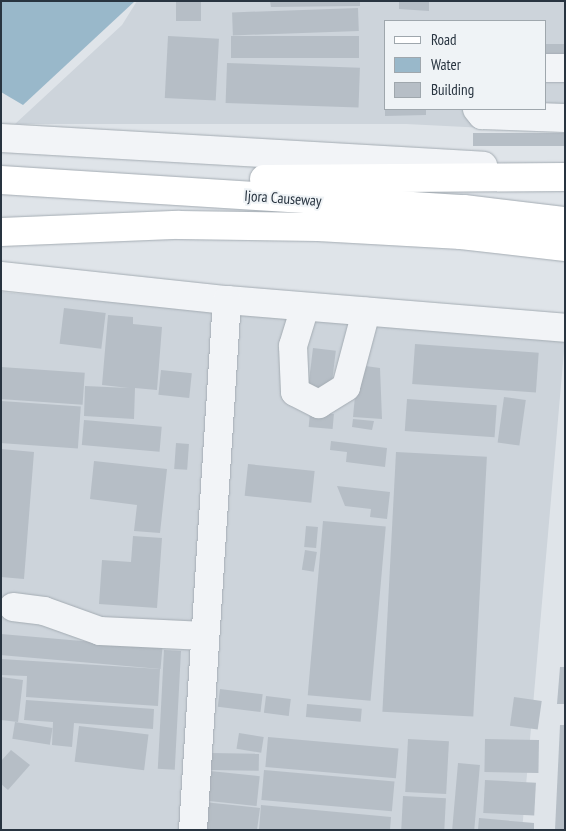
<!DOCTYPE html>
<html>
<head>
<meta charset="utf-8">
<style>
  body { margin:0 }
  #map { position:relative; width:566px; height:831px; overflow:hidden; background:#dfe4e9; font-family:"PT Sans Narrow",sans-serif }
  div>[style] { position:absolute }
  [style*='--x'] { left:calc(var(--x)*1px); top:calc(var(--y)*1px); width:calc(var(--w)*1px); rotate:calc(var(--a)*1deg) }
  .built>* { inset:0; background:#cdd4db; transform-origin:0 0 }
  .water>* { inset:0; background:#99b8ca }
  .building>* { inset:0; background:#b6bec6; transform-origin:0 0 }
  .roads { filter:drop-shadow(0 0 1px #a4acb3) drop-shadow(0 0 1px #a4acb3) }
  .minor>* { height:28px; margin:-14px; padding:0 14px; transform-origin:14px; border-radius:14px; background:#f2f4f7 }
  .major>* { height:28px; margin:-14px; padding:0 14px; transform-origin:14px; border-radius:14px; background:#fff }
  span { translate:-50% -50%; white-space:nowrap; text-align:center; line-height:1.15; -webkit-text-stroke:4px #eff3f6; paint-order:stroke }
  .street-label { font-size:15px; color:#283440 }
  .frame { position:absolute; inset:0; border:2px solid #283440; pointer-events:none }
  .legend { position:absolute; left:384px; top:20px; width:162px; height:90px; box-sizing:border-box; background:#eff3f6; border:1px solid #9fa7ad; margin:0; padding:6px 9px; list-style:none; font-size:15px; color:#283440 }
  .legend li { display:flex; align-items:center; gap:10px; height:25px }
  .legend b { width:25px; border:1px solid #9fa7ad }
</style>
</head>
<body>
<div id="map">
  <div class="built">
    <div style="clip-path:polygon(evenodd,137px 1px,565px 1px,565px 132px,406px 124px,15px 124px,122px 25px,137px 1px,385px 21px,545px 21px,545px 109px,385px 109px,385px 21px)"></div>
    <div style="left:1px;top:292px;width:566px;height:538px;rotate:5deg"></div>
  </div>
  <div class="water">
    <div style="clip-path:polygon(1px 1px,135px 1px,23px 105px,1px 92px)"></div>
  </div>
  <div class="building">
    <div style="left:176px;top:1px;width:25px;height:20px"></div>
    <div style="clip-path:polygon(270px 1px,360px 1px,360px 6px,271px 7px)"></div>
    <div style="clip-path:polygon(399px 1px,429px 1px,429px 11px,399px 9px)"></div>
    <div style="left:358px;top:8px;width:23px;height:126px;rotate:88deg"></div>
    <div style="left:168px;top:36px;width:51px;height:62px;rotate:3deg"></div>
    <div style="left:231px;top:36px;width:128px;height:22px"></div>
    <div style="left:545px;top:44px;width:20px;height:11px"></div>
    <div style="left:227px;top:63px;width:133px;height:40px;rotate:2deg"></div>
    <div style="clip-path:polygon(385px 109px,426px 109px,426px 115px,385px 116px)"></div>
    <div style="left:473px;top:133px;width:92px;height:13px"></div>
    <div style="left:64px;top:308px;width:42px;height:36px;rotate:7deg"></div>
    <div style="clip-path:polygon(108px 315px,133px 317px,133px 324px,162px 327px,157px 390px,135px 388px,134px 419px,84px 416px,85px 386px,129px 388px,102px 385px)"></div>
    <div style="left:415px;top:344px;width:124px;height:40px;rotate:4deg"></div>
    <div style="left:313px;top:348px;width:23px;height:41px;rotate:7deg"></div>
    <div style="clip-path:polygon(358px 365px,380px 368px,382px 419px,353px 417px)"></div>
    <div style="left:1px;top:367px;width:84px;height:32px;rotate:4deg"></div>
    <div style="left:161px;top:370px;width:31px;height:25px;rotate:6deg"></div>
    <div style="left:504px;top:397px;width:22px;height:46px;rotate:8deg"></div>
    <div style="left:407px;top:399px;width:90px;height:32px;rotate:4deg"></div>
    <div style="left:1px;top:401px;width:80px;height:42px;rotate:4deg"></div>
    <div style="left:310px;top:412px;width:24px;height:15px;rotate:5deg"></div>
    <div style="clip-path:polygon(353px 419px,374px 421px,372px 430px,352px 427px)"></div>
    <div style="left:84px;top:420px;width:78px;height:25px;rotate:5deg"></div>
    <div style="clip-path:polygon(331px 441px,387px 448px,385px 467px,346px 462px,347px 452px,330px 450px)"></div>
    <div style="left:176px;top:443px;width:13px;height:26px;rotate:4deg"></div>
    <div style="clip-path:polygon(1px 449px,34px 452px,24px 579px,1px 577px)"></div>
    <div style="left:396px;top:452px;width:91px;height:260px;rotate:3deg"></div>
    <div style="clip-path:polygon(94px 461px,167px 469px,160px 533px,134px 531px,137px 505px,90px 499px)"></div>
    <div style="left:248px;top:464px;width:67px;height:32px;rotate:6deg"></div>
    <div style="clip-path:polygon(337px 486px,390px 492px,387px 519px,370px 517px,371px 509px,345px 506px)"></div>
    <div style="left:323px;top:521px;width:63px;height:175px;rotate:5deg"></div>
    <div style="left:306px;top:526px;width:12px;height:21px;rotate:5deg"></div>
    <div style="clip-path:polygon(133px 536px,162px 538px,157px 608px,99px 604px,102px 560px,131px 562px)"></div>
    <div style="left:305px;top:550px;width:12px;height:20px;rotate:9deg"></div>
    <div style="left:1px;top:634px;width:162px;height:21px;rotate:5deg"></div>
    <div style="left:164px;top:650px;width:17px;height:119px;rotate:3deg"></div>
    <div style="clip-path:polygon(1px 659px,160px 669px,158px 706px,26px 697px,27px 676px,1px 675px)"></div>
    <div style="clip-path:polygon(560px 667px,565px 667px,565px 704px,557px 704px)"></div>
    <div style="clip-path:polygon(1px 677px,23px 680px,18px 722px,1px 720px)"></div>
    <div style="left:220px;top:689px;width:43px;height:18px;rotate:7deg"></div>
    <div style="left:266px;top:696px;width:25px;height:17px;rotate:7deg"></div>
    <div style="left:514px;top:697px;width:28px;height:29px;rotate:8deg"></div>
    <div style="clip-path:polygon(26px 700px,154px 709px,153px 729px,74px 723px,72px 747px,52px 745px,53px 722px,24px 720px)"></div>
    <div style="left:307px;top:704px;width:55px;height:13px;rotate:5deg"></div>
    <div style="left:15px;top:722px;width:38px;height:17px;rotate:9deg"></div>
    <div style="clip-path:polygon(560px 725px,565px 725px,565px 830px,555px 830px)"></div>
    <div style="left:79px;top:726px;width:70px;height:36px;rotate:7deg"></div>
    <div style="left:239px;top:733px;width:25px;height:16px;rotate:9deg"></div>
    <div style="left:268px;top:737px;width:131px;height:30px;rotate:5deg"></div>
    <div style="left:408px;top:739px;width:41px;height:53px;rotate:3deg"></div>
    <div style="left:485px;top:739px;width:54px;height:33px;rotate:1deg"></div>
    <div style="clip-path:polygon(11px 750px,30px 765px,8px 790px,1px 784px,1px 761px)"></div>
    <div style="left:211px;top:753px;width:48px;height:17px;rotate:1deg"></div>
    <div style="left:458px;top:763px;width:22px;height:67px;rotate:5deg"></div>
    <div style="left:264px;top:770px;width:131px;height:30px;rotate:5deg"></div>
    <div style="left:210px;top:771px;width:50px;height:30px;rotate:6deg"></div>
    <div style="left:485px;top:780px;width:51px;height:33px;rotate:3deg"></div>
    <div style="left:403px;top:796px;width:43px;height:34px;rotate:3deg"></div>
    <div style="clip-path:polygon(204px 802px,260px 808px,257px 830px,201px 830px)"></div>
    <div style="clip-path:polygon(261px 805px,391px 817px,390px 830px,259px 830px)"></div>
    <div style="clip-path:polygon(479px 818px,534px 823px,534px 830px,478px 830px)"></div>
  </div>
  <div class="roads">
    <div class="minor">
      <div style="--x:545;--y:68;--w:20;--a:0"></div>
      <div style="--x:477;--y:109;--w:8;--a:50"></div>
      <div style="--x:482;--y:115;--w:83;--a:2.1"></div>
      <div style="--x:1;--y:138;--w:483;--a:3.3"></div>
      <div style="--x:1;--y:276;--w:227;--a:6.1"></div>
      <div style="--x:227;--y:300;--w:339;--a:4.7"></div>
      <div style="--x:305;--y:307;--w:41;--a:107.1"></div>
      <div style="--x:293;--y:346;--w:46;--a:87.5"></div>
      <div style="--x:295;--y:392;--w:27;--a:27"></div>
      <div style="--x:319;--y:404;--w:32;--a:-32"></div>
      <div style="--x:346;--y:387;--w:78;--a:-75.1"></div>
      <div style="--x:13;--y:607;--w:31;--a:7"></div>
      <div style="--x:44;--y:611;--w:59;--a:19.7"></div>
      <div style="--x:100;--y:631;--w:105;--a:2.7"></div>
      <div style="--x:193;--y:830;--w:531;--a:-86.33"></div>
    </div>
    <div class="major">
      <div style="--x:264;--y:179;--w:301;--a:-0.4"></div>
      <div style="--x:1;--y:180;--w:464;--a:3.6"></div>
      <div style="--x:464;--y:209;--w:102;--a:6.8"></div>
      <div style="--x:1;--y:232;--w:178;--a:-2.3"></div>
      <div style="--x:179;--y:225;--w:139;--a:0.8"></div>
      <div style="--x:318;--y:227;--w:143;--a:3.2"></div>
      <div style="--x:461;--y:235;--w:105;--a:6.6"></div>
    </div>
  </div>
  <div class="street-label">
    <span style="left:283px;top:198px;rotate:4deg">Ijora Causeway</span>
  </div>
  <div class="frame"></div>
  <ul class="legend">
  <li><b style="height:6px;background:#fff"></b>Road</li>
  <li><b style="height:14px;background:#99b8ca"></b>Water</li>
  <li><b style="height:14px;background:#b6bec6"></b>Building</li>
  </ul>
</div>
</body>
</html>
